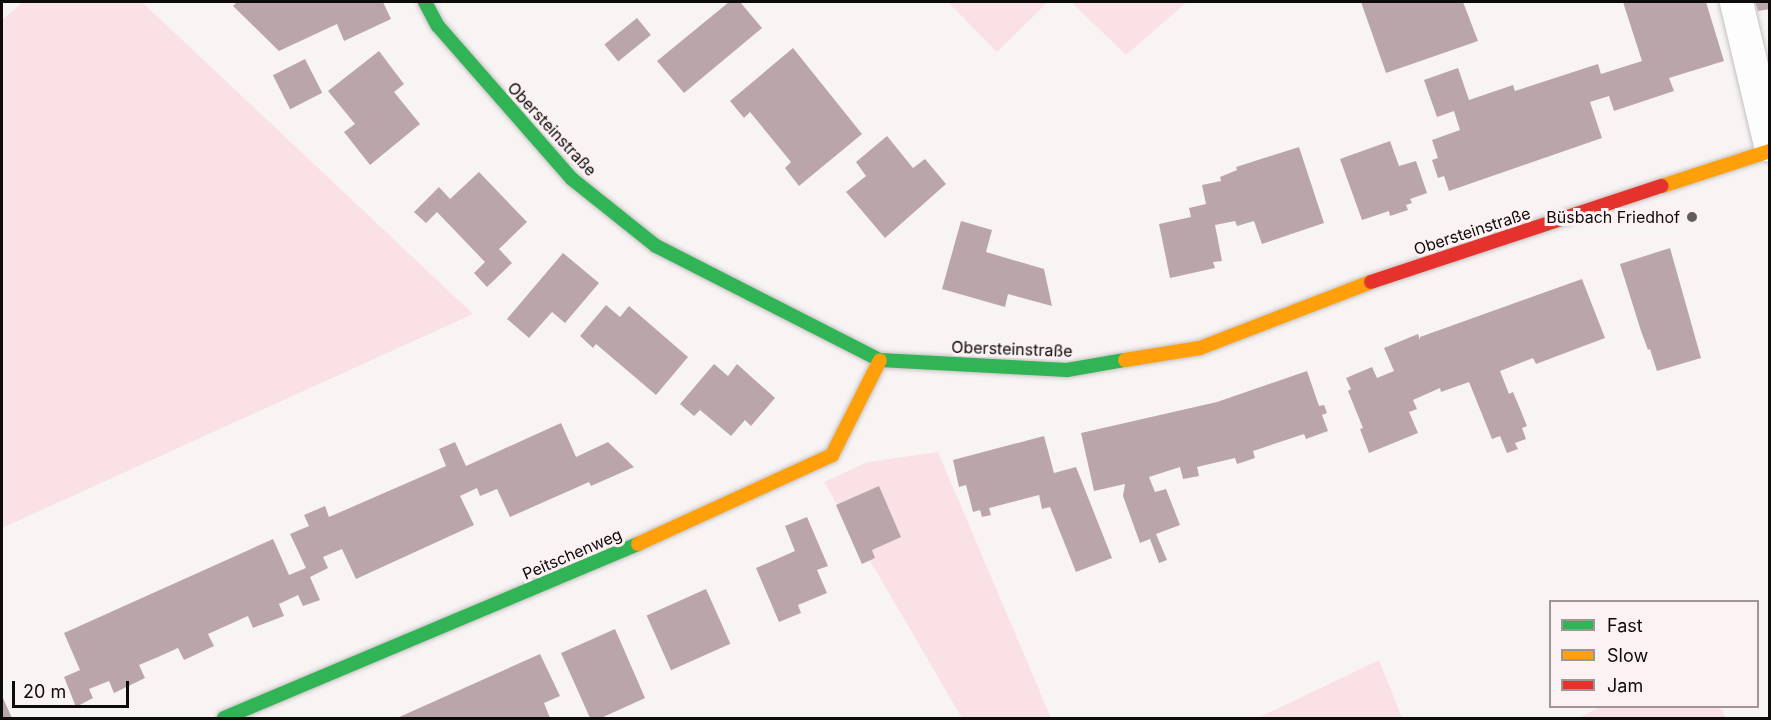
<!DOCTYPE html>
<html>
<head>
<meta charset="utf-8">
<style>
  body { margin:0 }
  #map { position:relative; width:1771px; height:720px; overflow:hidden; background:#f9f4f4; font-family:Inter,sans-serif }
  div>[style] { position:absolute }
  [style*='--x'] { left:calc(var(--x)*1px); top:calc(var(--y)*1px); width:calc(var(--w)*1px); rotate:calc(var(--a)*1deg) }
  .green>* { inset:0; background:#f9e1e5 }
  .building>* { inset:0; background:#baa5aa; transform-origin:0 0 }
  .roads { filter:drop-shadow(0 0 2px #c5c1c1) drop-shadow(0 0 2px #c5c1c1) }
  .street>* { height:33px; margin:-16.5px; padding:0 16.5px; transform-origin:16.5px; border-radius:16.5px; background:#fefdfd }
  .fast>* { height:14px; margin:-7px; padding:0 7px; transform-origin:7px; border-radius:7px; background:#30b455 }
  .slow>* { height:14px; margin:-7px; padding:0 7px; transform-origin:7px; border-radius:7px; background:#ff9f0a }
  .jam>* { height:14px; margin:-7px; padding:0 7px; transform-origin:7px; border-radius:7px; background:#e5322d }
  .dots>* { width:16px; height:16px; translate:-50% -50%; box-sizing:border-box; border:3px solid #fcf1f3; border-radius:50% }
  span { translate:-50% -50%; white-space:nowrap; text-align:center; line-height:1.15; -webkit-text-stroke:6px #fcf1f3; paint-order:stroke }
  .street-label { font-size:16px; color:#0e0b0b }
  .poi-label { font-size:16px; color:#0e0b0b }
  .right { translate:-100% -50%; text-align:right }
  .frame { position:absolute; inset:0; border:3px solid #0e0b0b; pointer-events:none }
  .legend { position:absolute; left:1549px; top:600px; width:210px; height:108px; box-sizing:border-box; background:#fcf1f3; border:2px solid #9d9596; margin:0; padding:8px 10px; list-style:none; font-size:18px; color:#0e0b0b }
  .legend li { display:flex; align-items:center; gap:12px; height:30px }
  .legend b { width:30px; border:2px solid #9d9596 }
  .scale { position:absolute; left:12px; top:681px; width:117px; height:27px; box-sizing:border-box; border:3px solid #0e0b0b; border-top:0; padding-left:8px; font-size:18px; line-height:21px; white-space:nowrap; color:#0e0b0b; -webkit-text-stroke:4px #fcf1f3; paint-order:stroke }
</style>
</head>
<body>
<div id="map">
  <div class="green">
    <div style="clip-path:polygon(23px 2px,142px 2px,473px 314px,2px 528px,2px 20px)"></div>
    <div style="clip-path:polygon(948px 2px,1048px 2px,997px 52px)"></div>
    <div style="clip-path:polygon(1071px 2px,1187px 2px,1126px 55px)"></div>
    <div style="clip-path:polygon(938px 452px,1051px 718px,962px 718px,824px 482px,868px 462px)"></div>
    <div style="clip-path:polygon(1379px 660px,1402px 718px,1258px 718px)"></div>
    <div style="clip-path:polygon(1602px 706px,1720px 707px,1726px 718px,1579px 718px)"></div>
  </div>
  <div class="building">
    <div style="clip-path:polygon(237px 2px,383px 2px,391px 19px,344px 41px,337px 24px,279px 51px,233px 6px)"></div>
    <div style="clip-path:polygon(729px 2px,740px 2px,762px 28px,684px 93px,657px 61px)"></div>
    <div style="clip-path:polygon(1361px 2px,1463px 2px,1478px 41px,1386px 73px)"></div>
    <div style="clip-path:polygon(1623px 2px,1706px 2px,1724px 61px,1669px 78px,1674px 91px,1614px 111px,1609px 96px,1590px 102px,1602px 138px,1449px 191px,1444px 176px,1438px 178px,1432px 160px,1438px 158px,1432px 140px,1460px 130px,1454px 111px,1437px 117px,1424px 80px,1458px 68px,1469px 100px,1513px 85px,1515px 91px,1598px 64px,1601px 74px,1642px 61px)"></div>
    <div style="clip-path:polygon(1755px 2px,1770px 2px,1770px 9px,1758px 11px)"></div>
    <div style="left:637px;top:18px;width:22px;height:42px;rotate:51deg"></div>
    <div style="clip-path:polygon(793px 48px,862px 134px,799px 186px,785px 168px,791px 162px,750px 112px,744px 118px,730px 101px)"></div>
    <div style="clip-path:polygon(379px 51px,404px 84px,394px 92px,420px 124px,370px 165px,344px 132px,355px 124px,328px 91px)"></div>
    <div style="left:305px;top:59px;width:38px;height:36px;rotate:63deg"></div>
    <div style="clip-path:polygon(887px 136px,913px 168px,925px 159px,946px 184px,885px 238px,846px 192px,866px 176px,856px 162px)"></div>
    <div style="clip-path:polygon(1390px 141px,1399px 166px,1416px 161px,1427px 193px,1410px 199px,1412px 203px,1406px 205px,1408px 210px,1390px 216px,1389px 211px,1362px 220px,1340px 159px)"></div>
    <div style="clip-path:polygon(1299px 147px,1324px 223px,1262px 244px,1254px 221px,1237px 226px,1235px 221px,1215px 225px,1222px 261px,1213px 262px,1215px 268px,1170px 278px,1159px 224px,1191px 217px,1189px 208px,1206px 204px,1202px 185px,1221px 181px,1220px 177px,1237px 170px,1236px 167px)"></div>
    <div style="clip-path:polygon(479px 172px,527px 222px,499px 249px,512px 263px,487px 287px,474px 273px,485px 262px,437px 212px,426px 223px,414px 212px,439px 187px,450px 199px)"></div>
    <div style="clip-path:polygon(961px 221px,992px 230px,986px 252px,1044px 269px,1052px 306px,1008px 294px,1005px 307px,942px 289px)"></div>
    <div style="clip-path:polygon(1670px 248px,1701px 358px,1657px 371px,1650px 349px,1648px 350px,1641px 331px,1620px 264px)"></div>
    <div style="clip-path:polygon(563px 253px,599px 283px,565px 323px,552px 312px,529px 338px,507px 319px)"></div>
    <div style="clip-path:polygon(1582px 279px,1605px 338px,1536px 364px,1533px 358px,1500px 371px,1509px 394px,1513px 392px,1527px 426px,1522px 428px,1526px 439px,1515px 443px,1518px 449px,1507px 453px,1500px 436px,1492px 439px,1469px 382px,1441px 392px,1440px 388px,1413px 400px,1417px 409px,1409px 412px,1418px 433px,1369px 453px,1360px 429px,1363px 428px,1348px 391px,1351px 389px,1346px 378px,1372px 367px,1377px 378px,1394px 371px,1384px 348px,1418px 334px,1420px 340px,1420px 337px)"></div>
    <div style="clip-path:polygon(606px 305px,620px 317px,629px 306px,688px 357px,656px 395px,596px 344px,593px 348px,580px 336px)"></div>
    <div style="clip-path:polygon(714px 364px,728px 376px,737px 364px,775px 398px,751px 426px,745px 420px,731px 436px,700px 410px,694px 416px,680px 404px)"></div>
    <div style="clip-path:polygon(1307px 371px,1319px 406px,1324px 405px,1327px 413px,1322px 415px,1328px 431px,1306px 439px,1304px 434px,1253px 451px,1255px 458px,1237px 464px,1235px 458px,1197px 467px,1199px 476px,1183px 479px,1180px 467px,1149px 477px,1155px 492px,1166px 489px,1180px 525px,1156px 534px,1167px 560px,1159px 563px,1150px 539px,1140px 543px,1123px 496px,1125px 484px,1094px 491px,1081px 433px,1217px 402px)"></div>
    <div style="clip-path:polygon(561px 423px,576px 457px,608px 442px,634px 467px,591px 486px,589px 482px,510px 517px,497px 489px,480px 496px,477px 488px,460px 496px,474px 525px,356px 579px,342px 549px,323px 557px,328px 568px,310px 577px,320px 600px,303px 606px,298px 595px,279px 604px,284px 616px,253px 628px,248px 616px,208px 634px,214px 646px,184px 660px,178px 648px,158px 657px,139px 665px,145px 678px,114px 693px,109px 681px,89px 689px,93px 698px,76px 707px,64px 677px,80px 670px,64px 633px,273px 539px,289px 575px,306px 568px,290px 534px,309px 526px,304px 515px,325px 506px,329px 517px,446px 466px,439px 449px,455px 442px,466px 466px)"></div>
    <div style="clip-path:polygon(1044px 436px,1054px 473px,1076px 467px,1112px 558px,1076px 572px,1050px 507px,1042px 509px,1039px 495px,989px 508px,991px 515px,982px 517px,980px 510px,973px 512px,966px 485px,959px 487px,953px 460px)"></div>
    <div style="clip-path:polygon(879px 486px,901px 537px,872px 550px,875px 558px,862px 564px,836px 505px)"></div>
    <div style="clip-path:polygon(807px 517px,828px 566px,817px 570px,827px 593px,798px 605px,801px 613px,779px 622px,756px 568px,795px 551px,785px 526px)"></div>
    <div style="left:706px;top:589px;width:60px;height:65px;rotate:66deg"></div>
    <div style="clip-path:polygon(615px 629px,645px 698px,601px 718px,590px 718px,561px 653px)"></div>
    <div style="clip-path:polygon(540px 654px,560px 696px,544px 703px,550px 718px,397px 718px)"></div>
    <div style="clip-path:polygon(2px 696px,12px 718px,2px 718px)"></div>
  </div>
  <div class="roads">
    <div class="street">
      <div style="--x:1736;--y:2;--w:147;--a:76.6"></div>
    </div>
    <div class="fast">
      <div style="--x:425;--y:2;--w:27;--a:62"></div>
      <div style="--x:438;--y:26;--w:203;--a:48.8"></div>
      <div style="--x:572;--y:179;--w:107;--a:38.6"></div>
      <div style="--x:656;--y:246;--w:251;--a:27"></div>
      <div style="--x:880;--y:360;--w:187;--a:3.1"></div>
      <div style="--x:1067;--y:370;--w:59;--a:-9.8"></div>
      <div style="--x:224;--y:718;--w:449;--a:-22.8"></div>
    </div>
    <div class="slow">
      <div style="--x:1662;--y:186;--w:114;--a:-18"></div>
      <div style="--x:1125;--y:360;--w:76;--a:-9.1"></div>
      <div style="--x:1200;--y:348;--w:183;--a:-21.1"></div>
      <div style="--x:638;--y:544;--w:213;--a:-24.6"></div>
      <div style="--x:832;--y:455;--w:106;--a:-63.2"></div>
    </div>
    <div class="jam">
      <div style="--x:1371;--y:282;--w:306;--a:-18.3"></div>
    </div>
  </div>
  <div class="dots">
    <div style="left:1692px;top:217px;background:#605d5d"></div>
  </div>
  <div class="street-label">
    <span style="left:552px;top:129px;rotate:47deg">Obersteinstraße</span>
    <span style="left:1472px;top:231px;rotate:-18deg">Obersteinstraße</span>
    <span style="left:1012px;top:349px;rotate:2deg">Obersteinstraße</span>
    <span style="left:572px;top:554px;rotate:-23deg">Peitschenweg</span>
  </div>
  <div class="poi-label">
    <span class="right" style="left:1680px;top:217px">Büsbach Friedhof</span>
  </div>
  <div class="frame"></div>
  <ul class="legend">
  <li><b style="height:8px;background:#30b455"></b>Fast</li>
  <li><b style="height:8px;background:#ff9f0a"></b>Slow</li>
  <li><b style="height:8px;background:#e5322d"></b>Jam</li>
  </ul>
  <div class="scale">20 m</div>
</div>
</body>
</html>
